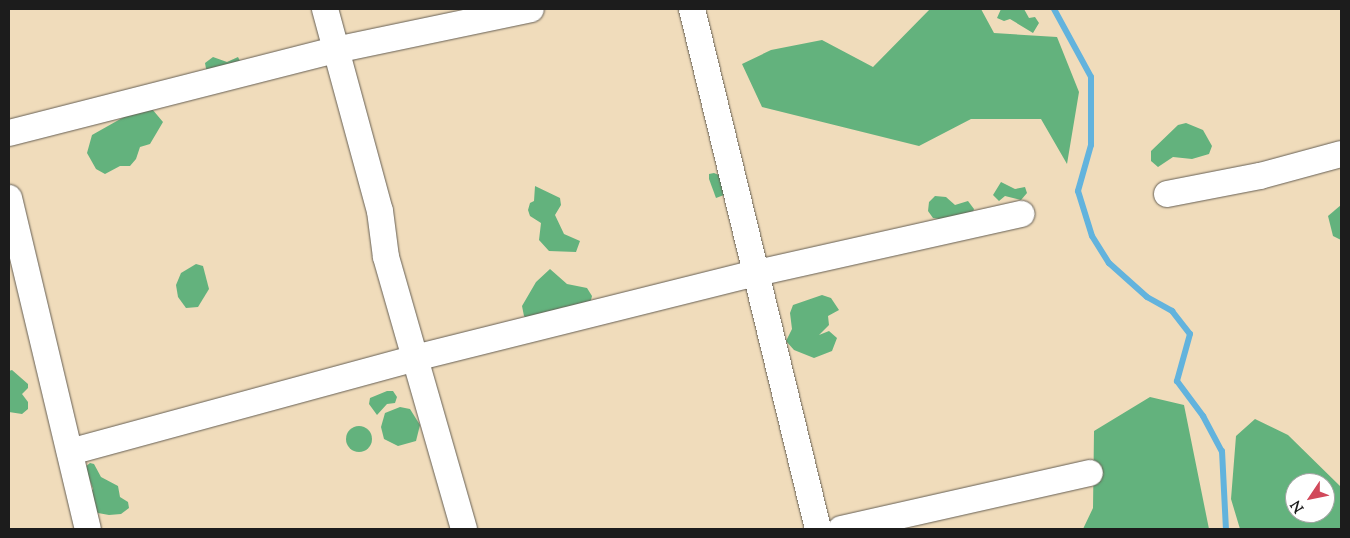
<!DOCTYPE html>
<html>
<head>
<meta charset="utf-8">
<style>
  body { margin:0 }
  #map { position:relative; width:1350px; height:538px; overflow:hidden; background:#f0dcbb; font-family:"Sorts Mill Goudy",serif }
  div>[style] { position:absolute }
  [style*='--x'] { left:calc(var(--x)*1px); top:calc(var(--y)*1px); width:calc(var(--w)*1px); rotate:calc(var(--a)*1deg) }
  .forest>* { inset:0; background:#63b27d }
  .round { border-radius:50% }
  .stream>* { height:6px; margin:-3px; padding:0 3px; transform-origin:3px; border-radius:3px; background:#62b3dd }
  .roads { filter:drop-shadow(0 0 1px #665f54) drop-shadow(0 0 1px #665f54) }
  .minor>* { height:26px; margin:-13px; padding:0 13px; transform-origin:13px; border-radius:13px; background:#fff }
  span { translate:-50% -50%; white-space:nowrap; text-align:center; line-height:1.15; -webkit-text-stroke:4.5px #fff; paint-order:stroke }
  .frame { position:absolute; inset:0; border:10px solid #1c1c1c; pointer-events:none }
  .north { position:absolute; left:1285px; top:473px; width:50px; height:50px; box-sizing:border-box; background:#fff; border:1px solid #a4a4a4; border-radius:50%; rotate:236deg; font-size:14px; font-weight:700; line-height:20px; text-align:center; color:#1c1c1c }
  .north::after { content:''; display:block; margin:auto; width:18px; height:22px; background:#d1495b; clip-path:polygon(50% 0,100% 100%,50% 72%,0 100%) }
</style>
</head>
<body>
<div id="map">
  <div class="forest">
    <div style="clip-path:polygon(930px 9px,981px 9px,994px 33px,1057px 37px,1079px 92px,1067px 164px,1041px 119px,971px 119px,919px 146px,762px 107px,742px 64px,771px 50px,822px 40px,873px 67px)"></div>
    <div style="clip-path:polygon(1001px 9px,1024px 9px,1029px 18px,1035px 17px,1039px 23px,1033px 33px,1010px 19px,1004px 21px,997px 18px)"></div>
    <div style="clip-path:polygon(213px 57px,227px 62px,238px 57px,241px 63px,207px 74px,205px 63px)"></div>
    <div style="clip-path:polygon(152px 109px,163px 122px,150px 144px,140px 147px,136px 159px,130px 166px,120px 166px,105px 174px,96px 169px,87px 153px,92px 135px,131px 113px)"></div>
    <div style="clip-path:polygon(1186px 123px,1203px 130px,1212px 146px,1209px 154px,1192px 159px,1173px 157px,1158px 167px,1151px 161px,1151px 151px,1178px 125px)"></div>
    <div style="clip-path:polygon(714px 173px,721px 176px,724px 195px,716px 198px,709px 179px,709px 174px)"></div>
    <div style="clip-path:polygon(1001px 182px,1015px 189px,1025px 187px,1027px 193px,1021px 200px,1005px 196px,999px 201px,993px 195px)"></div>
    <div style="clip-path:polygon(535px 186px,560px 198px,561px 205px,555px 215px,564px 234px,580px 241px,576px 252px,549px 251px,539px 240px,541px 223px,530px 216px,528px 210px,530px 203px,534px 201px)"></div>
    <div style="clip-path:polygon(935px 196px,946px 197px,955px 205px,968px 201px,974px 209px,969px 224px,933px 218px,928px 211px,929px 202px)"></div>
    <div style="clip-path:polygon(1341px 205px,1341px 240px,1333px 236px,1328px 216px)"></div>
    <div style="clip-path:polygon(196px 264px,203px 266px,209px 289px,198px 307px,186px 308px,178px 297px,176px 285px,181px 273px)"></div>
    <div style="clip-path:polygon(550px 269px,567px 284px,587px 288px,592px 296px,590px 304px,560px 308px,554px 317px,530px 322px,524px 316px,522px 306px,536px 282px)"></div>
    <div style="clip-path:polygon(822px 295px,831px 298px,839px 310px,828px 316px,829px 325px,819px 335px,829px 331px,837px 338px,832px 351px,814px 358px,794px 350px,786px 341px,792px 329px,790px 313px,793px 305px)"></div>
    <div style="clip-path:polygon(12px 370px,28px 384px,28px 388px,22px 394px,28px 402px,28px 409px,22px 414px,9px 412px,9px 371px)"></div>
    <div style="clip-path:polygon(387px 391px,393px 391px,397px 397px,395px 403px,387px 404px,377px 415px,369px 404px,370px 398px)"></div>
    <div style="clip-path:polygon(1150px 397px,1184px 405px,1209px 529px,1083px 529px,1093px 508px,1094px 431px)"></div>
    <div style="clip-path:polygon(400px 407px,410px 409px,420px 425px,416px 441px,398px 446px,384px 439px,381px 427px,385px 413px)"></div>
    <div style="clip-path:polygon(evenodd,1255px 419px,1288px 435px,1341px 487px,1341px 529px,1240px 529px,1231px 499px,1236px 436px,1255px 419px,1295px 483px,1325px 483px,1325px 513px,1295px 513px,1295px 483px)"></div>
    <div class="round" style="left:346px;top:426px;width:26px;height:26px"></div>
    <div style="clip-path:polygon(90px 463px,94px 464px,101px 477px,118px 486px,120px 497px,128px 502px,129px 508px,121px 514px,109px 515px,98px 513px,91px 507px,89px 496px,93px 489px,85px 467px)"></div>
  </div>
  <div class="stream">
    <div style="--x:1054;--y:9;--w:77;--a:61.4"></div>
    <div style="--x:1091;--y:77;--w:68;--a:90"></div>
    <div style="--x:1091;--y:145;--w:48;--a:105.8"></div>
    <div style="--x:1078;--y:191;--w:47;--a:72.7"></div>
    <div style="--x:1092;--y:236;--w:32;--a:58"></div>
    <div style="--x:1109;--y:263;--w:51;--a:41.8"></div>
    <div style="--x:1147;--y:297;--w:29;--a:29"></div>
    <div style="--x:1172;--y:311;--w:29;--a:52"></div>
    <div style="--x:1190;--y:334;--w:49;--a:105.5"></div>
    <div style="--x:1177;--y:381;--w:44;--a:53.4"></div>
    <div style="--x:1203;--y:416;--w:40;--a:62"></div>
    <div style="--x:1222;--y:451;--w:78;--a:87.1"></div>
  </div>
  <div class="roads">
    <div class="minor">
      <div style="--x:325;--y:9;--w:209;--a:74.8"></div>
      <div style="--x:380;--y:211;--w:46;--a:82.6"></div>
      <div style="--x:386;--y:257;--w:283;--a:74"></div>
      <div style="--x:692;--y:9;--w:535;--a:76.38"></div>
      <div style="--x:9;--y:133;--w:336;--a:-14.3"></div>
      <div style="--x:335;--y:50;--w:200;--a:-11.8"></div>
      <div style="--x:1167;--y:194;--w:95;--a:-11"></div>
      <div style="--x:1260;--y:176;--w:84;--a:-15.2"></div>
      <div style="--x:9;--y:198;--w:340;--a:76.6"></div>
      <div style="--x:70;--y:452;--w:358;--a:-15.2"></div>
      <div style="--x:415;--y:358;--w:352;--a:-14"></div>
      <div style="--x:757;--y:273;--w:271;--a:-12.6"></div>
      <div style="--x:841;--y:529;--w:255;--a:-12.7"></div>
    </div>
  </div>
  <div class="frame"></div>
  <div class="north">N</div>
</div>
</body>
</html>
